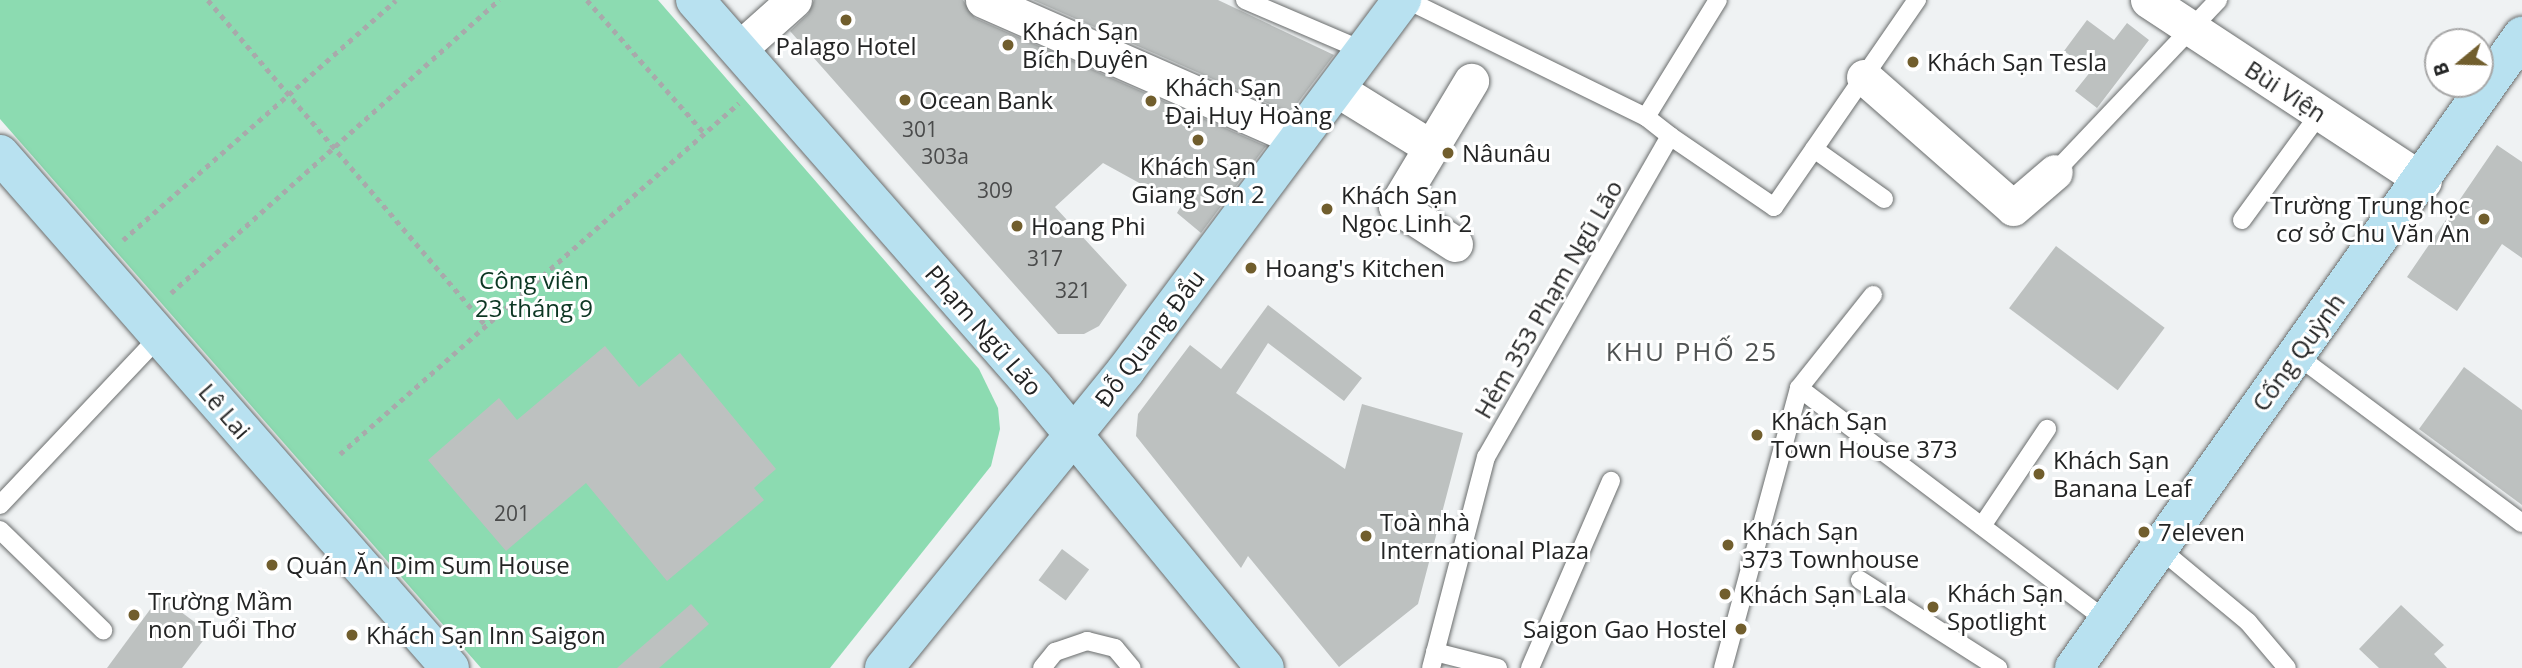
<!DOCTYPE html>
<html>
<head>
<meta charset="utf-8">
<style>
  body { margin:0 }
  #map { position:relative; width:2522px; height:668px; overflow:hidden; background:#eff2f3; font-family:"Open Sans",sans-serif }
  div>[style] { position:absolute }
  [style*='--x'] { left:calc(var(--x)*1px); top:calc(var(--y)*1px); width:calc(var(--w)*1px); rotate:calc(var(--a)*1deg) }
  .green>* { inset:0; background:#8cdbb1 }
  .building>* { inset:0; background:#bdc1c0; transform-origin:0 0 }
  .path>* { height:4.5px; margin-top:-2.25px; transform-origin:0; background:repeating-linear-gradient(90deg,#a8aaab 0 5px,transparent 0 10px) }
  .roads { filter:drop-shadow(0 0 2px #6a6d6d) drop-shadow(0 0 2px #6a6d6d) }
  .lane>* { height:18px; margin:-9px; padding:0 9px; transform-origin:9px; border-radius:9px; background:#fff }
  .street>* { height:35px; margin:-17.5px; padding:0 17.5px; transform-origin:17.5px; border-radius:17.5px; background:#fff }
  .secondary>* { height:38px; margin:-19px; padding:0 19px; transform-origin:19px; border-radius:19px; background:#b8e1f0 }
  .dots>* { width:19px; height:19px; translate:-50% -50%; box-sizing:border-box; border:4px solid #fff; border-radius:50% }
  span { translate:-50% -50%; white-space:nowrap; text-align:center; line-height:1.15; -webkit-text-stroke:6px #fff; paint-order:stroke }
  .number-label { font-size:21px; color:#4a4b4b }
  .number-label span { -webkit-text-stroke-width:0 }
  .poi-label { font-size:24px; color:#232424 }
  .left { translate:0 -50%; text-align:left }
  .right { translate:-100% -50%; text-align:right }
  .street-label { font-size:24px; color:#232424 }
  .park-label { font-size:24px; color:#0c3723 }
  .neighbourhood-label { font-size:26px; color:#4f5252; letter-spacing:2px }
  .north { position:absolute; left:2424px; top:28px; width:70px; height:70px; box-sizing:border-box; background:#fff; border:2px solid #a7a7a7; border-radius:50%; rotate:251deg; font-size:19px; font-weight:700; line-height:28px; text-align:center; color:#232424 }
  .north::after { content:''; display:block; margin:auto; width:24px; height:32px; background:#715e2d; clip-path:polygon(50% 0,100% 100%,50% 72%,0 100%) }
</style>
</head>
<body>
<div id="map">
  <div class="green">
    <div style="clip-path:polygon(0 0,658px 0,979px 369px,998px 408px,1000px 429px,991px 466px,830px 668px,481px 668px,0 119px)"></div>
  </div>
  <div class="building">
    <div style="clip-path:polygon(814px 0,963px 0,975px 18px,1266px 146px,1201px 233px,1177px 213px,1181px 206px,1103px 163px,1055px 207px,1127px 285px,1099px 326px,1084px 334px,1058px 334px,790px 31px,808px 14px)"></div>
    <div style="clip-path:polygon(1033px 0,1218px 0,1334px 55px,1290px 113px)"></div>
    <div style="clip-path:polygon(2087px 20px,2114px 40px,2127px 23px,2149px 40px,2097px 108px,2075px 91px,2091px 71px,2064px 51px)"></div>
    <div style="clip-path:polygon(2497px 145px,2522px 162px,2522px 258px,2502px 244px,2457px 311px,2407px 277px)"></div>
    <div style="left:2056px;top:246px;width:136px;height:78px;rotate:37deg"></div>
    <div style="clip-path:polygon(1268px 305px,1362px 378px,1344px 401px,1268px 343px,1236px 393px,1345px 469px,1362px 404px,1463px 433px,1418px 604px,1339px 667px,1248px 556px,1241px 568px,1136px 436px,1138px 414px,1190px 345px,1221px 369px)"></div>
    <div style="clip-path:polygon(605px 346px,639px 387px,680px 353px,776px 469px,754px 488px,764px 500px,667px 581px,586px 483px,506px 551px,428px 460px,499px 398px,517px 420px)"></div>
    <div style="clip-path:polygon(2464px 367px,2522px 410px,2522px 505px,2419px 429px)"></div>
    <div style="left:1062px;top:549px;width:34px;height:39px;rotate:37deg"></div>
    <div style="clip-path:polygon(160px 596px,209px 633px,182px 668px,107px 668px)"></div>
    <div style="clip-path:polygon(691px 604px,709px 624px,659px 668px,617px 668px)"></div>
    <div style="clip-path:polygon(2401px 605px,2444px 645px,2434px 654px,2447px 668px,2379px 668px,2359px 649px)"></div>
  </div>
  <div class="path">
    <div style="--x:208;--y:0;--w:428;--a:49.5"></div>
    <div style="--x:587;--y:0;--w:179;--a:48.6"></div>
    <div style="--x:123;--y:240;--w:363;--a:-41.3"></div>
    <div style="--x:171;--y:293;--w:440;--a:-41.8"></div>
    <div style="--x:340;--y:454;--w:531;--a:-41.34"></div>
  </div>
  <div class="roads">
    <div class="lane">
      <div style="--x:1245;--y:0;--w:129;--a:23.2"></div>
      <div style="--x:1407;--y:0;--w:266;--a:26.1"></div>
      <div style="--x:1646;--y:117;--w:31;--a:38"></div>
      <div style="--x:1670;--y:136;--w:370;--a:119.8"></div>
      <div style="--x:1486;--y:457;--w:218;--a:104.6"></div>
      <div style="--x:1646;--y:117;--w:137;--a:-58.4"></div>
      <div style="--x:1670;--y:136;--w:126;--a:34.3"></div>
      <div style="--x:1774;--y:207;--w:252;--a:-55.4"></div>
      <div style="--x:1814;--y:149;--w:86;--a:35.5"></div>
      <div style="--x:2055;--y:172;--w:237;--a:-46.5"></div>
      <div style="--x:2242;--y:220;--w:132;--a:-53.9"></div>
      <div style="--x:2295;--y:354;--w:283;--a:36.7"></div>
      <div style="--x:1799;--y:388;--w:386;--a:37.1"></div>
      <div style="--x:0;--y:505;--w:233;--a:-46.6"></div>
      <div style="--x:1982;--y:526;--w:117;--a:-56.2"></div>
      <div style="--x:0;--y:530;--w:144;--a:44.2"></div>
      <div style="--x:2159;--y:548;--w:116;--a:39.7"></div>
      <div style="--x:2248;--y:622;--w:60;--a:49.7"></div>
      <div style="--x:1860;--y:580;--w:164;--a:32.5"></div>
      <div style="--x:1435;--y:652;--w:65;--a:14.3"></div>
      <div style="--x:1042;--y:668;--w:21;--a:-51"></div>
      <div style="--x:1055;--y:652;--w:34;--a:-19"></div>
      <div style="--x:1087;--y:641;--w:29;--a:14"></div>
      <div style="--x:1115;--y:648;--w:26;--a:50"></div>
      <div style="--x:1530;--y:668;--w:204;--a:-66.6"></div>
      <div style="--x:1723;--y:668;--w:290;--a:-74.8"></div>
      <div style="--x:1799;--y:388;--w:119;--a:-51.5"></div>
    </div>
    <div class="street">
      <div style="--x:983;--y:0;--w:345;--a:23.7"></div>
      <div style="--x:2148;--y:0;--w:330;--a:33.3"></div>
      <div style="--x:738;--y:50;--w:75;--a:-41.8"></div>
      <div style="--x:1864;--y:77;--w:198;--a:41.3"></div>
      <div style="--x:2013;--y:208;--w:55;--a:-40.6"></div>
      <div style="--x:1335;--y:88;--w:110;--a:31.7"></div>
      <div style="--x:1455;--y:244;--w:70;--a:-147.2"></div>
      <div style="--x:1396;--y:206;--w:146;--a:-59"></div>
    </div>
    <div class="secondary">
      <div style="--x:695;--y:0;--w:516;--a:48.77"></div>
      <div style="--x:1035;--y:388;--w:362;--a:50.6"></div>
      <div style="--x:0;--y:154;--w:683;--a:48.8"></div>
      <div style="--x:884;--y:668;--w:384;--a:-50.9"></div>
      <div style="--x:1126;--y:370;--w:462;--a:-53.3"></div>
      <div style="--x:2074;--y:668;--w:775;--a:-54.67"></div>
    </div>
  </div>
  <div class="dots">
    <div style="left:846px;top:20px;background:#715e2d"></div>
    <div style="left:1008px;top:45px;background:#715e2d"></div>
    <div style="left:1913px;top:62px;background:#715e2d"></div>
    <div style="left:905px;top:100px;background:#715e2d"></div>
    <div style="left:1151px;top:101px;background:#715e2d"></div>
    <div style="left:1198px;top:140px;background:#715e2d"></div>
    <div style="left:1448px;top:153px;background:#715e2d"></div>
    <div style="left:1327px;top:209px;background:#715e2d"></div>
    <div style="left:2484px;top:219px;background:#715e2d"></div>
    <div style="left:1017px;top:226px;background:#715e2d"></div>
    <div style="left:1251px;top:268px;background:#715e2d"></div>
    <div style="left:1757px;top:435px;background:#715e2d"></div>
    <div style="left:2039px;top:474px;background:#715e2d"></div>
    <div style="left:2144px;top:532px;background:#715e2d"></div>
    <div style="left:1366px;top:536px;background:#715e2d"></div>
    <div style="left:1728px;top:545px;background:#715e2d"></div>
    <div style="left:272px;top:565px;background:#715e2d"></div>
    <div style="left:1725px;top:594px;background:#715e2d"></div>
    <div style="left:1933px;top:607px;background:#715e2d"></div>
    <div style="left:134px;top:615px;background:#715e2d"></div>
    <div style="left:1741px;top:629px;background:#715e2d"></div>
    <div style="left:352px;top:635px;background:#715e2d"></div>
  </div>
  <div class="number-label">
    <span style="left:920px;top:129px">301</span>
    <span style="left:945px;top:156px">303a</span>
    <span style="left:995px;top:190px">309</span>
    <span style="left:1045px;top:258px">317</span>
    <span style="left:1073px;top:290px">321</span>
    <span style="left:512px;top:513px">201</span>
  </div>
  <div class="poi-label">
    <span class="left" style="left:1022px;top:45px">Khách Sạn<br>Bích Duyên</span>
    <span style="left:846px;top:46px">Palago Hotel</span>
    <span class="left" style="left:1927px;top:62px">Khách Sạn Tesla</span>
    <span class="left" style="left:1165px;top:101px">Khách Sạn<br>Đại Huy Hoàng</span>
    <span class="left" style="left:919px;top:100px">Ocean Bank</span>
    <span class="left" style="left:1462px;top:153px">Nâunâu</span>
    <span style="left:1198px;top:180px">Khách Sạn<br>Giang Sơn 2</span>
    <span class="left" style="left:1341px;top:209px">Khách Sạn<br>Ngọc Linh 2</span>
    <span class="right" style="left:2470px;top:219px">Trường Trung học<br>cơ sở Chu Văn An</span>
    <span class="left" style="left:1031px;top:226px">Hoang Phi</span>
    <span class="left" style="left:1265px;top:268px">Hoang's Kitchen</span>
    <span class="left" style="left:1771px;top:435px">Khách Sạn<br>Town House 373</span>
    <span class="left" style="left:2053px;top:474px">Khách Sạn<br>Banana Leaf</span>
    <span class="left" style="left:1380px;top:536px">Toà nhà<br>International Plaza</span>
    <span class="left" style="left:1742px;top:545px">Khách Sạn<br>373 Townhouse</span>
    <span class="left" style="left:2158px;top:532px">7eleven</span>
    <span class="left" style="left:286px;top:565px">Quán Ăn Dim Sum House</span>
    <span class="left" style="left:1947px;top:607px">Khách Sạn<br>Spotlight</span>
    <span class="left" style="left:1739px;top:594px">Khách Sạn Lala</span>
    <span class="left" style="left:148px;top:615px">Trường Mầm<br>non Tuổi Thơ</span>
    <span class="right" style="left:1727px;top:629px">Saigon Gao Hostel</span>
    <span class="left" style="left:366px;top:635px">Khách Sạn Inn Saigon</span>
  </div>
  <div class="street-label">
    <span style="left:2286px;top:91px;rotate:33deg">Bùi Viện</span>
    <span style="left:1548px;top:299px;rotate:-60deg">Hẻm 353 Phạm Ngũ Lão</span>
    <span style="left:984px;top:330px;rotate:49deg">Phạm Ngũ Lão</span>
    <span style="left:1149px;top:338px;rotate:-53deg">Ðỗ Quang Ðẩu</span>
    <span style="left:2298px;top:352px;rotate:-54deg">Cống Quỳnh</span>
    <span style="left:225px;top:411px;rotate:49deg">Lê Lai</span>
  </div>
  <div class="park-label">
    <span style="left:534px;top:294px">Công viên<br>23 tháng 9</span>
  </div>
  <div class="neighbourhood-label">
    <span style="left:1692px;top:352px">KHU PHỐ 25</span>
  </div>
  <div class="north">B</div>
</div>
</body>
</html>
